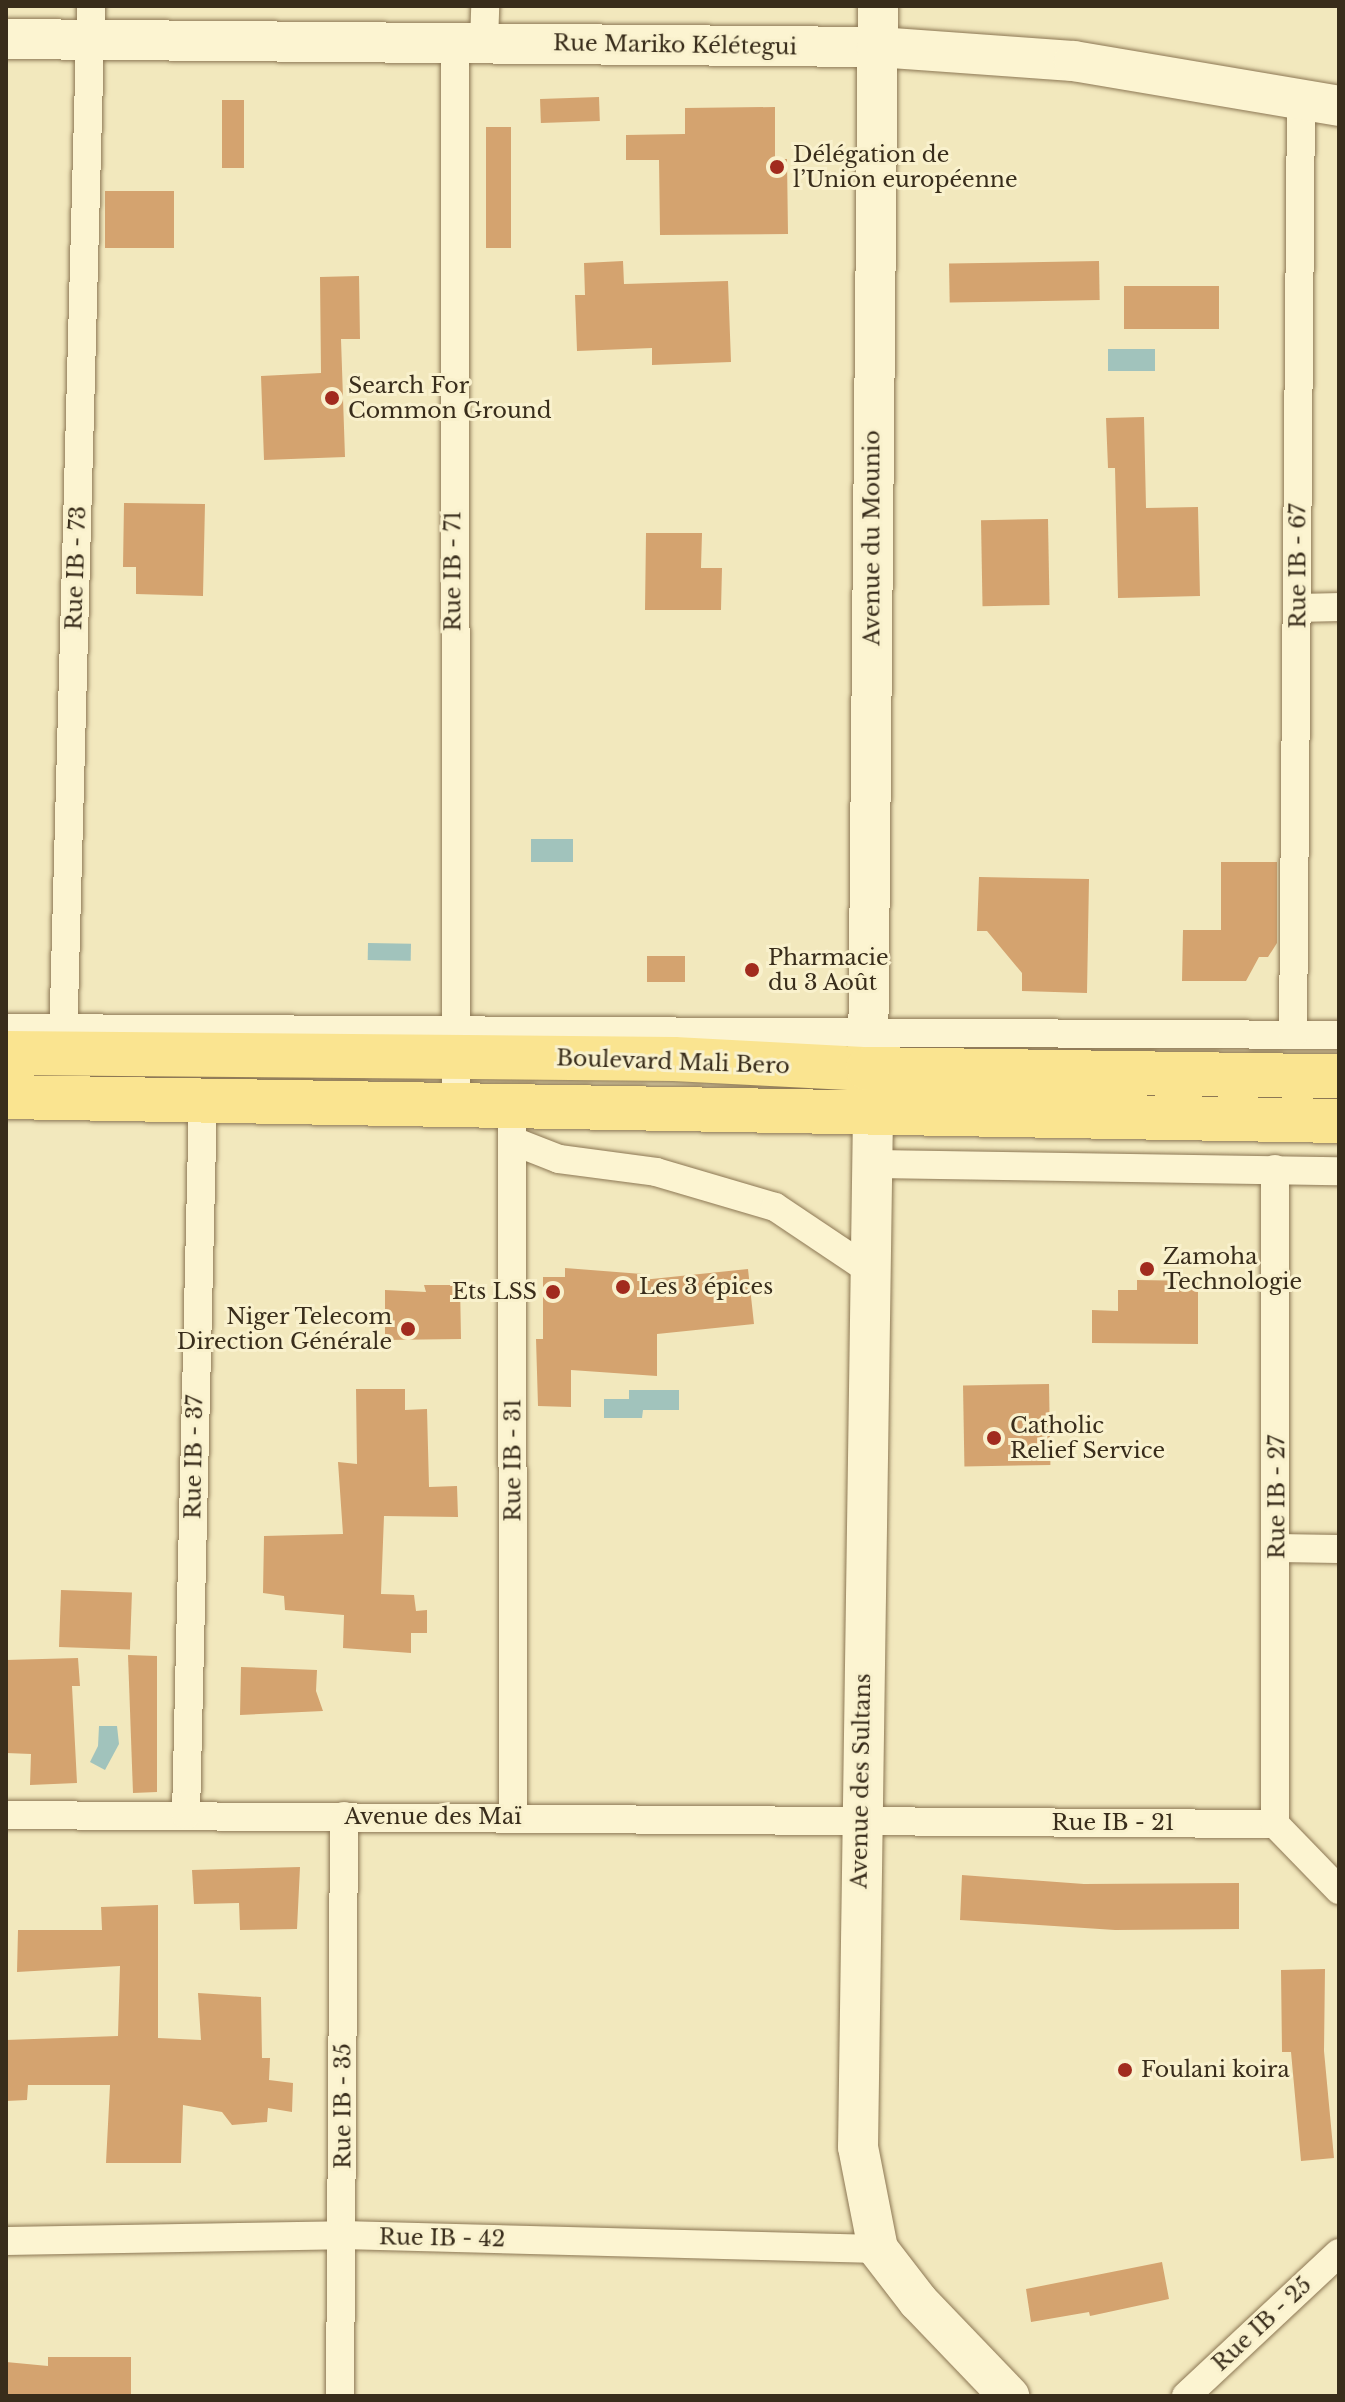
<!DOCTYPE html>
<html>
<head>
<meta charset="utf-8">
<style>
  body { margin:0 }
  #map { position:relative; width:1345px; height:2402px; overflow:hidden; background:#f2e8bd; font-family:"Libre Baskerville",serif }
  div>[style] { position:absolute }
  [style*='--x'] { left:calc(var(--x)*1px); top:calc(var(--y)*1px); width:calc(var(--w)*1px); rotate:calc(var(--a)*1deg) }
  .water>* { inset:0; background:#a1c3bc; transform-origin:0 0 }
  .building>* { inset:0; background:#d4a36f; transform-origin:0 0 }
  .roads { filter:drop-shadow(0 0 2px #8c7754) drop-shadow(0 0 2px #8c7754) }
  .street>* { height:28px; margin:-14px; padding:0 14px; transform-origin:14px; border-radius:14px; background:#fcf4d1 }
  .secondary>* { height:40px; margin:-20px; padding:0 20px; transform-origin:20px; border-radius:20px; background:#fcf4d1 }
  .primary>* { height:44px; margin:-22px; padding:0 22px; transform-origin:22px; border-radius:22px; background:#fae490 }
  .dots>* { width:22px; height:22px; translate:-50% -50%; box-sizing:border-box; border:4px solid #f9f1cd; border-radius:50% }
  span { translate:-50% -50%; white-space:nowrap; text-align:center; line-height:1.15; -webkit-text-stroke:6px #f9f1cd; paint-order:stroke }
  .street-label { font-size:22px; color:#392d1b }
  .poi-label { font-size:22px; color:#392d1b }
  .left { translate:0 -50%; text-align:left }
  .right { translate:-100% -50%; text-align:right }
  .frame { position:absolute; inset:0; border:8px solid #392d1b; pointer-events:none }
</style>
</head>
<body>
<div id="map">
  <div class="water">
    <div style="left:1155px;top:349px;width:22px;height:47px;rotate:90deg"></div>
    <div style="left:531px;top:839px;width:42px;height:23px"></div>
    <div style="left:368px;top:943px;width:43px;height:17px;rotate:1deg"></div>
    <div style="clip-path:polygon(629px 1390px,679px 1390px,679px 1410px,643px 1410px,642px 1418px,604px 1418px,604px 1399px,629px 1399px)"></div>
    <div style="clip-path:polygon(99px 1726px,117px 1726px,119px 1744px,105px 1770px,90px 1762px,98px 1746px)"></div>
  </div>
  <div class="building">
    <div style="left:599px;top:97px;width:24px;height:59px;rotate:88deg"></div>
    <div style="left:222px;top:100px;width:22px;height:68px"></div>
    <div style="clip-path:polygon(775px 107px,775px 159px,787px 159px,788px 234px,660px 235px,659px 160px,626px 160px,626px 135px,685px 134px,685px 108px)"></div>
    <div style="left:486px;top:127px;width:25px;height:121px"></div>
    <div style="left:105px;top:191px;width:69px;height:57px"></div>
    <div style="clip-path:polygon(623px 261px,624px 284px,728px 281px,731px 362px,652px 365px,652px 348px,577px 351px,575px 295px,585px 295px,584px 263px)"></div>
    <div style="left:1099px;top:261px;width:39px;height:150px;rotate:89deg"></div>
    <div style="clip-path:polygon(359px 276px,360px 339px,341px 339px,345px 457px,264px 460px,261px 376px,321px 373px,320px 277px)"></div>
    <div style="left:1219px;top:286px;width:43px;height:95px;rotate:90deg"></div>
    <div style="clip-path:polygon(1144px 417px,1146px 508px,1198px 507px,1200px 596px,1118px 598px,1115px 468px,1108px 468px,1106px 418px)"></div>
    <div style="clip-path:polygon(124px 503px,205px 504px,203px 596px,136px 594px,136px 567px,123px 567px)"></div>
    <div style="left:1048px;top:519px;width:86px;height:67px;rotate:89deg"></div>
    <div style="clip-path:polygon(646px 533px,702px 533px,701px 568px,722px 568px,721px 610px,645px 610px)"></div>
    <div style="clip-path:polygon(1221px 862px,1277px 862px,1277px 943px,1268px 957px,1259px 957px,1246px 981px,1182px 981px,1183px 930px,1221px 930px)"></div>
    <div style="clip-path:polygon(979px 877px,1089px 879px,1087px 993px,1022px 991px,1022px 973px,987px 931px,977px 931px)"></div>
    <div style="left:647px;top:956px;width:38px;height:26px"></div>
    <div style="clip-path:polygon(565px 1268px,642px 1274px,642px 1280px,748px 1269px,754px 1324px,657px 1334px,657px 1376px,571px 1370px,571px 1407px,538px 1406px,536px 1339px,543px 1339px,543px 1277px,565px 1277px)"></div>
    <div style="clip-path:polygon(1137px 1280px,1198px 1281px,1198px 1344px,1092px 1343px,1092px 1310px,1118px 1311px,1118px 1290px,1137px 1290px)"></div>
    <div style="clip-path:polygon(424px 1285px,460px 1285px,461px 1339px,385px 1340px,385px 1290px,426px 1292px)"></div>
    <div style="left:1049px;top:1384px;width:81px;height:86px;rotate:89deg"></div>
    <div style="clip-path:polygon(356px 1389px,405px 1389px,405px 1410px,427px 1409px,429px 1487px,457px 1486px,458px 1517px,384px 1516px,381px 1594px,414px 1595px,416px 1611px,427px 1610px,427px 1633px,411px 1633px,411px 1653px,343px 1648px,344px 1615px,285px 1610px,284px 1596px,263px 1593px,264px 1536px,343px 1534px,338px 1462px,357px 1464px)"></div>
    <div style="left:61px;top:1590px;width:71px;height:57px;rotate:2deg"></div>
    <div style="clip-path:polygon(128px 1655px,157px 1656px,157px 1792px,133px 1793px)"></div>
    <div style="clip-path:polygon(78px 1658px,80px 1686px,72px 1686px,77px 1783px,30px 1785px,31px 1754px,6px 1753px,6px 1660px)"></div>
    <div style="clip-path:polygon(241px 1667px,317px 1670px,316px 1691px,323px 1711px,240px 1715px)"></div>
    <div style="clip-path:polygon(300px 1867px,297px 1929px,240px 1930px,239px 1903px,194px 1904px,192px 1870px)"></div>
    <div style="clip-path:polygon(962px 1875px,1084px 1884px,1239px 1883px,1239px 1929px,1115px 1930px,960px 1920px)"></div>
    <div style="clip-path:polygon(158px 1905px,158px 2038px,201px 2040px,198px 1993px,261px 1997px,262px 2058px,270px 2058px,269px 2080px,293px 2083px,292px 2112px,268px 2108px,267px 2122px,232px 2125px,222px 2112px,183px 2105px,181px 2163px,106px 2163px,110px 2085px,28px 2085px,27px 2100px,6px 2101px,6px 2040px,118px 2036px,120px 1966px,17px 1972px,18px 1930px,102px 1930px,101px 1907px)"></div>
    <div style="clip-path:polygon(1325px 1969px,1324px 2051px,1334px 2158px,1301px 2161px,1291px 2052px,1282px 2052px,1281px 1970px)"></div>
    <div style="clip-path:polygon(1162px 2262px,1169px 2299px,1090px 2316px,1089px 2312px,1031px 2322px,1026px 2289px)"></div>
    <div style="clip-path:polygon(48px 2357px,131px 2357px,131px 2396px,6px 2396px,6px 2362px,48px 2366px)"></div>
  </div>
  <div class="roads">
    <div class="street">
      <div style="--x:455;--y:42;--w:1059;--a:89.95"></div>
      <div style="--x:484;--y:42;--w:36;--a:-88"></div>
      <div style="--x:1299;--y:608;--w:40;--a:-1.4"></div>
      <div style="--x:6;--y:1028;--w:1333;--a:0.3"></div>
      <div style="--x:1293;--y:1035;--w:939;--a:-89.51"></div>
      <div style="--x:63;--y:1045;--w:1039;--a:-88.46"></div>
      <div style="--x:512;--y:1102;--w:716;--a:89.92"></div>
      <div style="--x:513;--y:1141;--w:49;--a:21.4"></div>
      <div style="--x:559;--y:1159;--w:98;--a:7.6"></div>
      <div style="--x:656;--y:1172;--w:124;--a:16.4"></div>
      <div style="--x:775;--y:1207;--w:117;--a:33.8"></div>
      <div style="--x:874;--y:1164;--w:465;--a:0.9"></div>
      <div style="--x:1277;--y:1548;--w:62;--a:0.9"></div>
      <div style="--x:6;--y:1815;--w:1269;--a:0.41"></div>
      <div style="--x:1275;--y:1824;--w:92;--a:45.9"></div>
      <div style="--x:186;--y:1815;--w:716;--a:-88.64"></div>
      <div style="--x:1275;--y:1824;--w:655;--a:-90"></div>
      <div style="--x:6;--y:2241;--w:336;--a:-1"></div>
      <div style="--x:342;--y:2235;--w:536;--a:1.5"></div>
      <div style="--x:340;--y:2396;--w:580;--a:-89.6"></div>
      <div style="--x:1186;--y:2396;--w:209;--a:-43.1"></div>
    </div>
    <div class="secondary">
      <div style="--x:6;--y:39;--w:871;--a:0.53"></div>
      <div style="--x:877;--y:47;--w:197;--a:4.1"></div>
      <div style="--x:1074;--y:61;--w:269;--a:9.6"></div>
      <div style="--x:868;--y:1069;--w:1063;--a:-89.46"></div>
      <div style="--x:873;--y:1113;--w:1034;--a:90.83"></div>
      <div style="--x:858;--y:2147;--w:104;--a:78.9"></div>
      <div style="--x:878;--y:2249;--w:66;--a:52.4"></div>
      <div style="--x:918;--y:2301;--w:132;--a:46.2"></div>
    </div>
    <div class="primary">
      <div style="--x:6;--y:1053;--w:668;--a:0.51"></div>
      <div style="--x:674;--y:1059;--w:194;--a:3"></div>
      <div style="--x:868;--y:1069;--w:471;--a:0.9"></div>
      <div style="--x:6;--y:1097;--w:1333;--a:1.03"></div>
    </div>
  </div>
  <div class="dots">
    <div style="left:777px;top:167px;background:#a12b1e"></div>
    <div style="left:332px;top:398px;background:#a12b1e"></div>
    <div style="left:752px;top:970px;background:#a12b1e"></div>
    <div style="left:1147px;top:1269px;background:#a12b1e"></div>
    <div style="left:623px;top:1287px;background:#a12b1e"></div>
    <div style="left:553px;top:1292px;background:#a12b1e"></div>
    <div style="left:408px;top:1329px;background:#a12b1e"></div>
    <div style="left:994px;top:1438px;background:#a12b1e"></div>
    <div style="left:1125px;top:2070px;background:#a12b1e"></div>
  </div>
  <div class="street-label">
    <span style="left:675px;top:45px;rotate:1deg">Rue Mariko Kélétegui</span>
    <span style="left:872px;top:538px;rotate:-90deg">Avenue du Mounio</span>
    <span style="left:1298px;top:566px;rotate:-90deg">Rue IB - 67</span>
    <span style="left:76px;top:568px;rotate:-88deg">Rue IB - 73</span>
    <span style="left:453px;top:571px;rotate:-90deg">Rue IB - 71</span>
    <span style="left:673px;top:1062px;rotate:2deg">Boulevard Mali Bero</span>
    <span style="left:194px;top:1457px;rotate:-89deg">Rue IB - 37</span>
    <span style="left:513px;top:1460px;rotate:-90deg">Rue IB - 31</span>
    <span style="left:1277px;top:1497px;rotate:-90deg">Rue IB - 27</span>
    <span style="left:861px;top:1781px;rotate:-89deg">Avenue des Sultans</span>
    <span style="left:433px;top:1817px">Avenue des Maï</span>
    <span style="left:1113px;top:1823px">Rue IB - 21</span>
    <span style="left:343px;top:2106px;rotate:-90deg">Rue IB - 35</span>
    <span style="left:442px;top:2238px;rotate:1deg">Rue IB - 42</span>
    <span style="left:1262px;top:2324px;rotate:-43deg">Rue IB - 25</span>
  </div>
  <div class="poi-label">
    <span class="left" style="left:793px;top:167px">Délégation de<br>l’Union européenne</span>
    <span class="left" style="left:348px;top:398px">Search For<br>Common Ground</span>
    <span class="left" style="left:768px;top:970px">Pharmacie<br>du 3 Août</span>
    <span class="left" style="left:1163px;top:1269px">Zamoha<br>Technologie</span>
    <span class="left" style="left:639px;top:1287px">Les 3 épices</span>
    <span class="right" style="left:537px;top:1292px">Ets LSS</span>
    <span class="right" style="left:392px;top:1329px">Niger Telecom<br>Direction Générale</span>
    <span class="left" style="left:1010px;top:1438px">Catholic<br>Relief Service</span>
    <span class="left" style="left:1141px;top:2070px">Foulani koira</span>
  </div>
  <div class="frame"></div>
</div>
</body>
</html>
